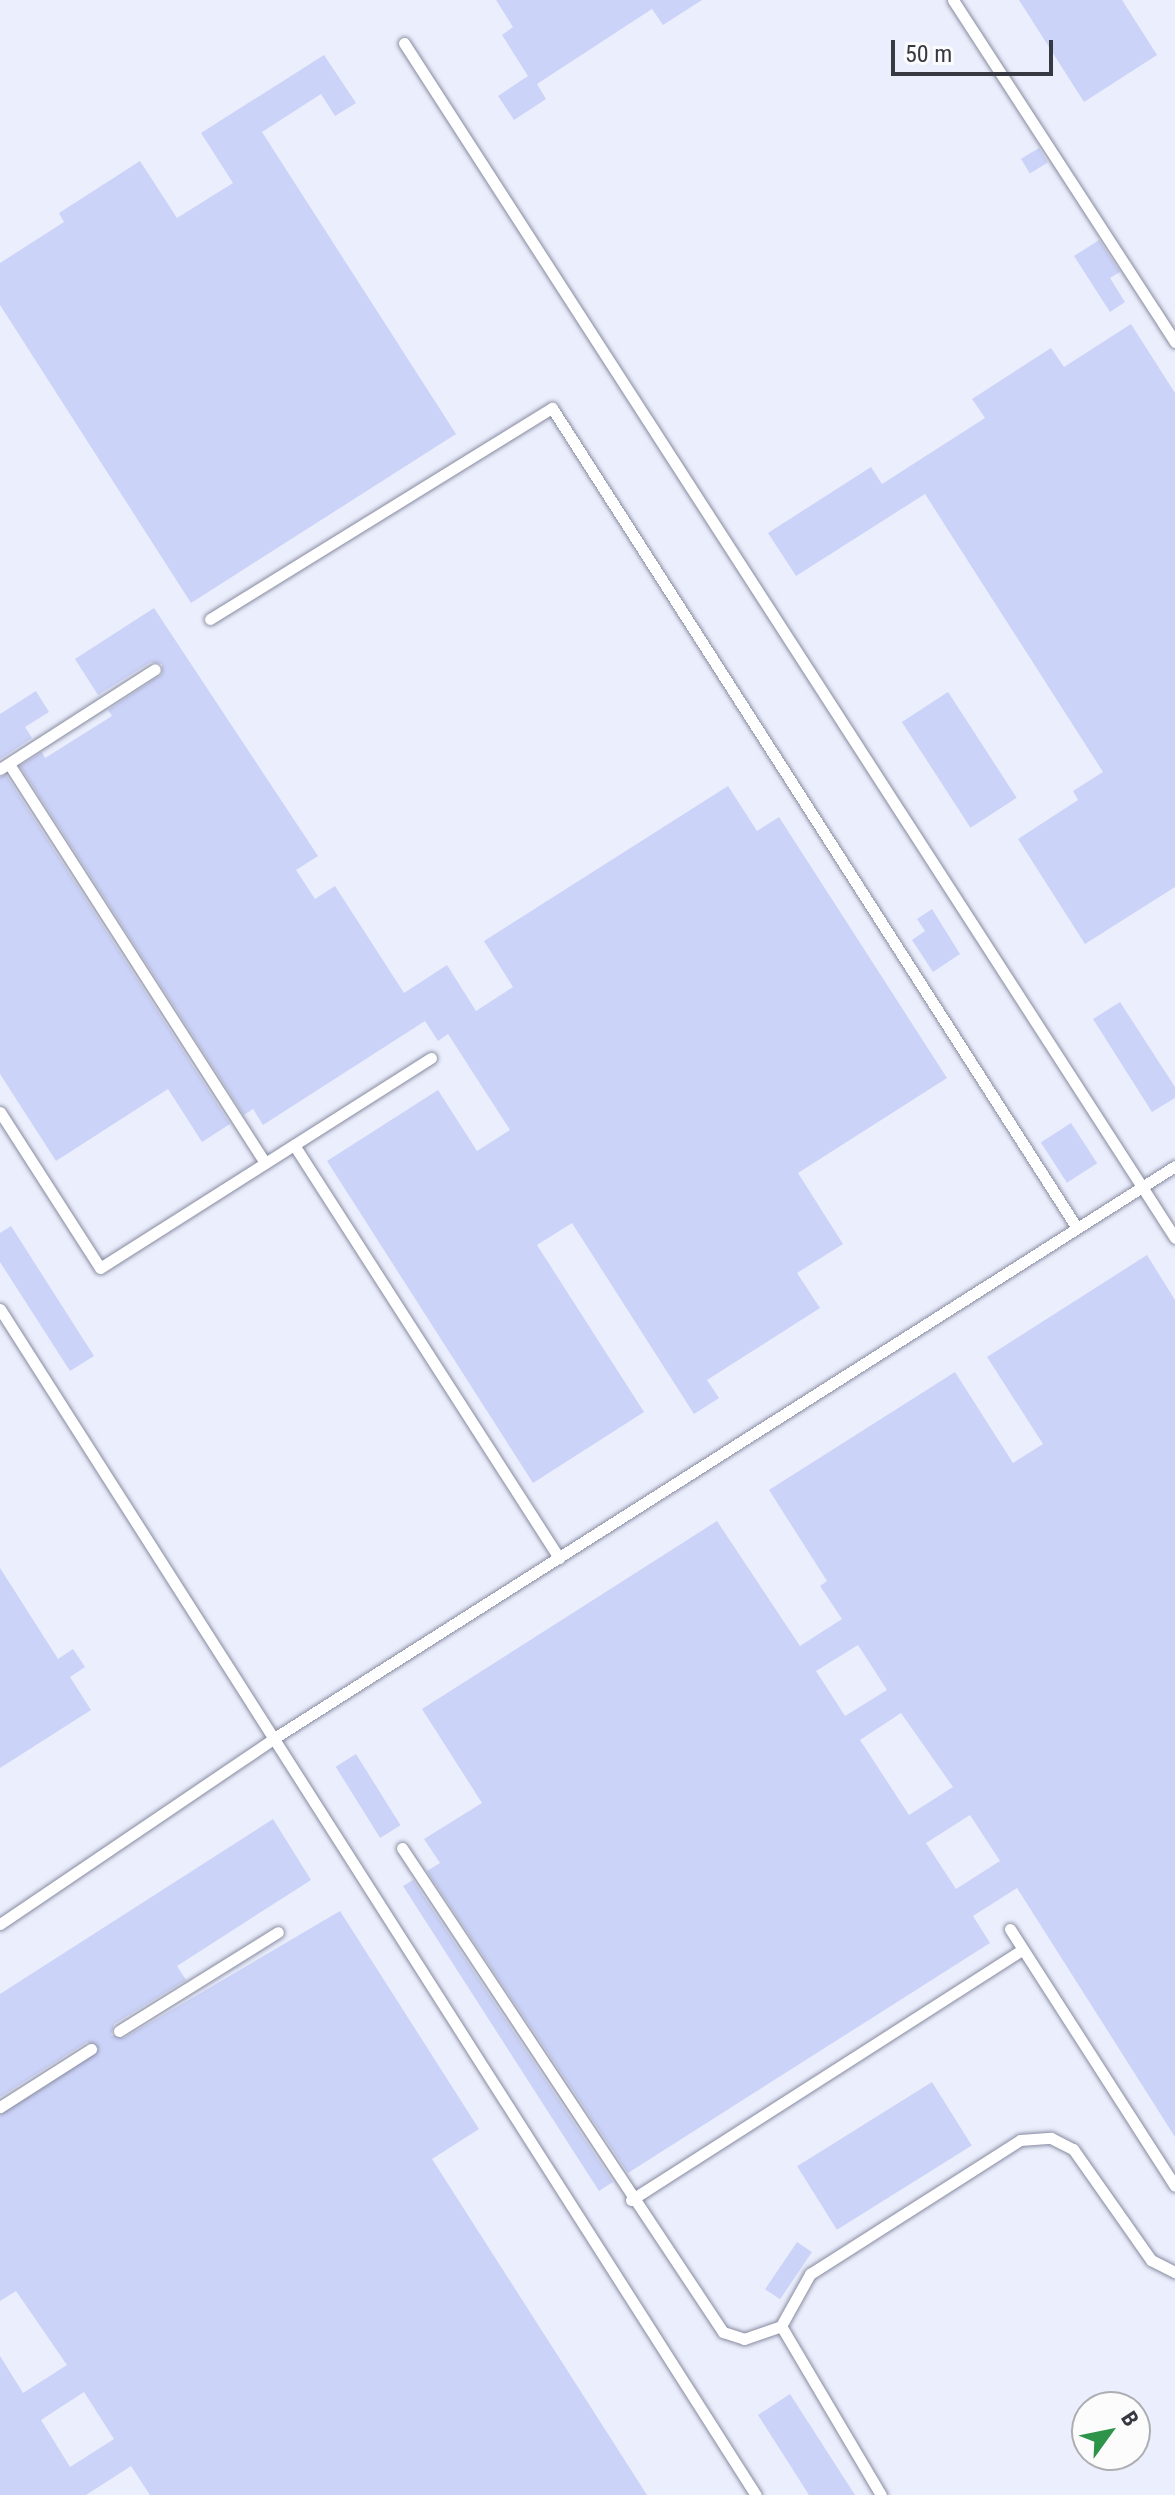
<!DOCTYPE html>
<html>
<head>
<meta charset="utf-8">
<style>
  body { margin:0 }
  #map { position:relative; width:1175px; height:2495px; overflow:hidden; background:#ebeefc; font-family:"Roboto Condensed",sans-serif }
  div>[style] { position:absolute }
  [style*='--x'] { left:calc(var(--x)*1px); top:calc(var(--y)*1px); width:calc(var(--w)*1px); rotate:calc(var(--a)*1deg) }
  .building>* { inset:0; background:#ccd3f8; transform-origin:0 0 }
  .roads { filter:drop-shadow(0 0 2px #878ba0) drop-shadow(0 0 2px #878ba0) }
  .service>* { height:11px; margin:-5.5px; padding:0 5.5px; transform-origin:5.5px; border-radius:5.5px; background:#fff }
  span { translate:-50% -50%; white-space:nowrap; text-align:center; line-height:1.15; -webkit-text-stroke:6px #fcfcfc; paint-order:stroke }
  .north { position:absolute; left:1071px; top:2391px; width:80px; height:80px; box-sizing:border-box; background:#fcfcfc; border:2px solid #adaeb2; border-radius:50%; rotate:57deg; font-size:22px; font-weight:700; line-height:32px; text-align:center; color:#373942 }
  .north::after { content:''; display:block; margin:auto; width:28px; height:36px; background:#2e944a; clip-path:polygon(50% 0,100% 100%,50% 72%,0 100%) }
  .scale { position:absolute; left:891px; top:40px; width:162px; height:36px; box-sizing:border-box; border:4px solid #373942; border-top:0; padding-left:10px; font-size:24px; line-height:28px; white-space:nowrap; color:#373942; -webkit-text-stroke:6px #fcfcfc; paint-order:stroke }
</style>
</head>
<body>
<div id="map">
  <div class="building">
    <div style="clip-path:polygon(496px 0,702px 0,663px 25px,652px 9px,537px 84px,546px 99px,514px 120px,498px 96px,528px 76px,502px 35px,513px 27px)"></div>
    <div style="clip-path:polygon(1019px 0,1122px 0,1157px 55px,1084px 102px)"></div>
    <div style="clip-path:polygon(324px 55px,356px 103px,335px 116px,321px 94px,262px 132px,456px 434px,191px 603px,0 305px,0 263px,64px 222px,59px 213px,140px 161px,177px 218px,233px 183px,201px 133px)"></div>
    <div style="left:1039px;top:148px;width:17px;height:21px;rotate:59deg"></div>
    <div style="clip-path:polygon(1099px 240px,1120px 272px,1110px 278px,1125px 302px,1110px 312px,1074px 256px)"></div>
    <div style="clip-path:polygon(1131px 324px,1175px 393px,1175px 887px,1085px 944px,1018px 839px,1078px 800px,1073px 791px,1103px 772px,925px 494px,796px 576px,768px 533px,871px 467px,882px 484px,985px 418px,972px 399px,1051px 348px,1064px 367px)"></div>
    <div style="clip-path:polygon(154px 608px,318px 856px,296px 870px,315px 899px,335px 886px,404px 993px,447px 965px,476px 1011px,513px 987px,484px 941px,728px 786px,757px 831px,779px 817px,947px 1078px,798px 1173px,843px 1244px,797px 1273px,820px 1308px,707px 1380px,719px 1398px,694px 1414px,572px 1223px,537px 1245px,644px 1412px,533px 1483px,327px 1161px,438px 1090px,477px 1151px,510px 1130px,448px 1034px,438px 1041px,425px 1021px,263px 1125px,253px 1109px,244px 1115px,20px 766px,42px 752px,45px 758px,112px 716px,108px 710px,162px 674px,162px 664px,151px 662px,98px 695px,75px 659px)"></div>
    <div style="clip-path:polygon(36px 691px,49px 712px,25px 727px,32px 738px,0 759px,0 714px)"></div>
    <div style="left:948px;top:692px;width:126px;height:55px;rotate:57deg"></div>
    <div style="clip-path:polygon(6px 775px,230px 1124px,202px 1142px,168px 1089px,56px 1161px,0 1074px,0 777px)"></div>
    <div style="clip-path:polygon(932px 909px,960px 954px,933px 972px,912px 940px,925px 931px,917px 919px)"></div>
    <div style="clip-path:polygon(1120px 1002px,1175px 1087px,1175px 1098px,1152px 1112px,1093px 1019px)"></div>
    <div style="left:1071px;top:1123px;width:48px;height:36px;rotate:57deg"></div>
    <div style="clip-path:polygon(11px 1226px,94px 1356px,70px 1371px,0 1262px,0 1233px)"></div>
    <div style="clip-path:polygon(evenodd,1147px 1255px,1175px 1300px,1175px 2137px,1017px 1888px,973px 1916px,990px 1943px,628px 2173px,427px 1871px,440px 1863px,424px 1839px,482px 1803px,422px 1709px,717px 1521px,800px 1646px,842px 1619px,820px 1586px,827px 1581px,769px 1490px,955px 1372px,1013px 1463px,1043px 1444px,987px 1357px,1147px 1255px,858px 1645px,887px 1690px,845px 1716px,816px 1671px,858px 1645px,1147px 1255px,901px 1713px,953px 1787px,909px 1815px,860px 1740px,901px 1713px,1147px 1255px,970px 1815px,1000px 1861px,956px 1889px,926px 1843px,970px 1815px)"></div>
    <div style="clip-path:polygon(0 1568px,58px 1659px,73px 1649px,85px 1667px,70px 1677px,91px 1710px,0 1768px)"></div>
    <div style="left:356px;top:1754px;width:84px;height:24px;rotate:58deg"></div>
    <div style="clip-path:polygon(evenodd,273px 1819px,311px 1880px,177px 1966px,186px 1980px,114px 2024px,111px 2035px,124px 2038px,340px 1911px,479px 2129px,432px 2159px,647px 2495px,150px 2495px,131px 2466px,86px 2495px,0 2495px,0 2356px,23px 2393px,67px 2365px,16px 2291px,0 2301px,0 2115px,99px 2049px,87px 2042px,0 2097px,0 1994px,273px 1819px,84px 2392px,114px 2439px,70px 2467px,41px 2420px,84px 2392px)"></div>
    <div style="clip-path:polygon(413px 1880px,613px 2182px,599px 2191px,403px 1886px)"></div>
    <div style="left:932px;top:2082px;width:75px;height:159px;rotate:58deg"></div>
    <div style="left:797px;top:2242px;width:18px;height:57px;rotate:34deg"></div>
    <div style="clip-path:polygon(790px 2394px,855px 2495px,809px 2495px,758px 2415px)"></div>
  </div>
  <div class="roads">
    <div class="service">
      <div style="--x:953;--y:0;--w:408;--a:57"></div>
      <div style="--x:404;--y:43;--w:1422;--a:57.17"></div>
      <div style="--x:210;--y:619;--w:402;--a:-31.7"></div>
      <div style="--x:552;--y:408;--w:974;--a:57.37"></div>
      <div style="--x:9;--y:764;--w:474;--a:57.3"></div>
      <div style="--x:0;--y:769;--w:184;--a:-32.8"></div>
      <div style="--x:0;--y:1112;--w:185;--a:57.3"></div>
      <div style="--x:100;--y:1268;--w:392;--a:-32.4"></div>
      <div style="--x:294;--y:1145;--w:491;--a:57.3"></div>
      <div style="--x:0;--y:1309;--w:1406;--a:57.49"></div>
      <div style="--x:402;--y:1848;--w:581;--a:56.45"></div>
      <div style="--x:723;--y:2332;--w:22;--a:18"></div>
      <div style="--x:744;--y:2339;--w:39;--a:-19"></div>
      <div style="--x:0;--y:1924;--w:333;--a:-34.1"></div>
      <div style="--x:276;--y:1737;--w:1065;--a:-32.42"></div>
      <div style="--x:1010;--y:1929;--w:305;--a:57.3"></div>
      <div style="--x:119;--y:2031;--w:187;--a:-31.9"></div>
      <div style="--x:0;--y:2107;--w:108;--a:-32.5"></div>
      <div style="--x:631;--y:2200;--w:465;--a:-32.6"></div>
      <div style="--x:881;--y:2495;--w:196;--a:-120.6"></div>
      <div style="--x:781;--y:2326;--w:60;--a:-60.9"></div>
      <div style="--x:810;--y:2274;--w:249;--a:-32.5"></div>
      <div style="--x:1020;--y:2140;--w:31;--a:-4"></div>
      <div style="--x:1051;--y:2138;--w:25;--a:27"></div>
      <div style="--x:1073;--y:2149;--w:136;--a:54.9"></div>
      <div style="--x:1151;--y:2260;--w:27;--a:27"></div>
    </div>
  </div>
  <div class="north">B</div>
  <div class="scale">50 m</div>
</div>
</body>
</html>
